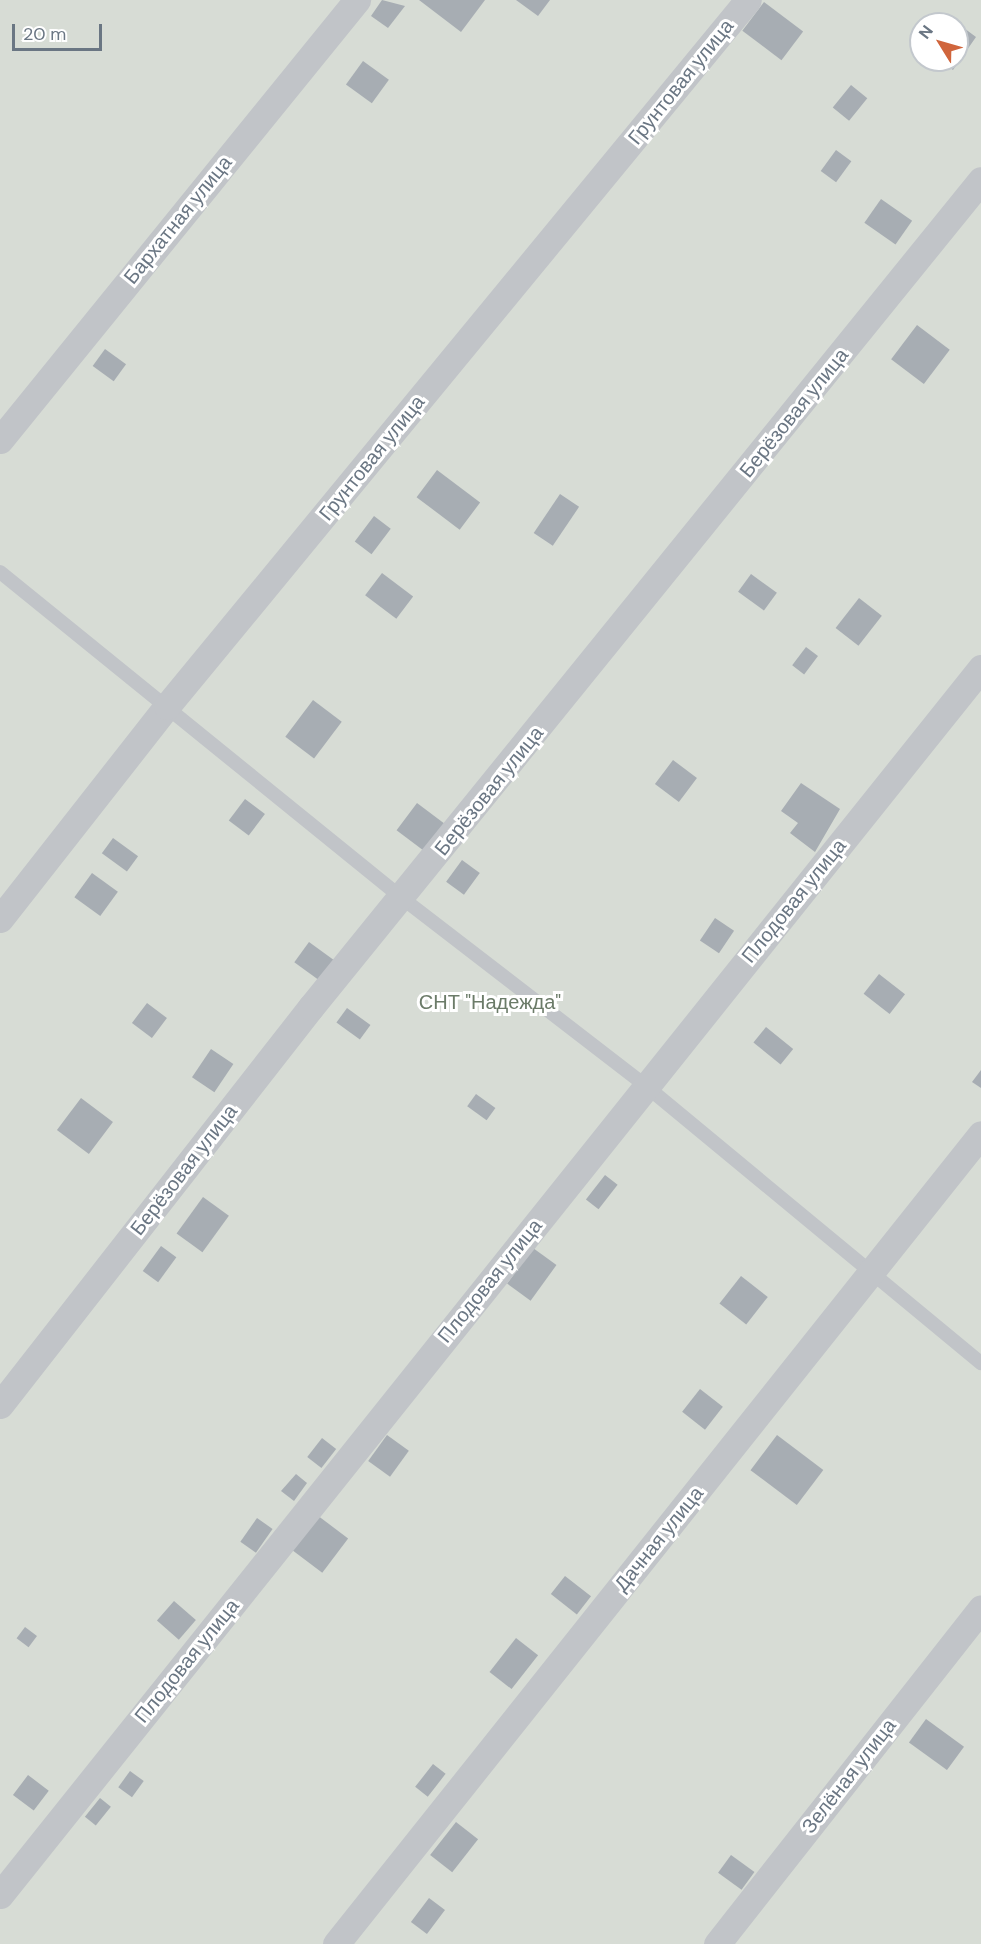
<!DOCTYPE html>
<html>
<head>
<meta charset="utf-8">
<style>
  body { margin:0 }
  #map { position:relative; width:981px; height:1944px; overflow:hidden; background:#f7f7f5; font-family:"DM Sans",sans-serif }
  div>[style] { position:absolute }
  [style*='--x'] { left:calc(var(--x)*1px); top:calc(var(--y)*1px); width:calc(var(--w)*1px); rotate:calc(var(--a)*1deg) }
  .green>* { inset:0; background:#d7dcd5 }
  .building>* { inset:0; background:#a7adb3; transform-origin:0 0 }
  .service>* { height:14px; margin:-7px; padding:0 7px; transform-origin:7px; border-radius:7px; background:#c1c4c8 }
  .minor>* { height:27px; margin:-13.5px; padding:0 13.5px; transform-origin:13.5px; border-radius:13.5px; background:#c1c4c8 }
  span { translate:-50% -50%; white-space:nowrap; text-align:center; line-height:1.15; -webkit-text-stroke:6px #fff; paint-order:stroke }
  .street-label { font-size:20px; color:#6a7683 }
  .park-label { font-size:20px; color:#6b7b68 }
  .north { position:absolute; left:909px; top:12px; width:60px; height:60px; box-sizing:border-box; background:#fff; border:2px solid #c3c8cd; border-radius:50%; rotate:307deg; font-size:16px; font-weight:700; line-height:24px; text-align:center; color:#6a7683 }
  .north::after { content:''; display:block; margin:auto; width:21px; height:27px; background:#d0653c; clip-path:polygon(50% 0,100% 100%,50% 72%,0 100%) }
  .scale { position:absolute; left:12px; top:24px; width:90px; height:27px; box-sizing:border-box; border:3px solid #6a7683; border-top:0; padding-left:8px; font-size:18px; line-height:21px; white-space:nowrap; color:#6a7683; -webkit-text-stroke:4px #fff; paint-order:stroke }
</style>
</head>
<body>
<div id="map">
  <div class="green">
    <div style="clip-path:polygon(evenodd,0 0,981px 0,981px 1944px,0 1944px,0 0,921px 24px,957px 24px,957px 60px,921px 60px,921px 24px)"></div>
  </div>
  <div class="building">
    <div style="clip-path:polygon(382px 0,405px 6px,388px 28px,371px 16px)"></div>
    <div style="clip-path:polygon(419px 0,485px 0,461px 32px)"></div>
    <div style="clip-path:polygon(516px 0,550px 0,538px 16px)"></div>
    <div style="left:764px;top:2px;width:49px;height:36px;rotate:37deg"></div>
    <div style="clip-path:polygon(949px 17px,976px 37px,953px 70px,939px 60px,957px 60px,957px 24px,944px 24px)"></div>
    <div style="left:363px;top:61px;width:32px;height:29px;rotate:36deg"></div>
    <div style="left:851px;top:85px;width:21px;height:29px;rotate:39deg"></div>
    <div style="left:836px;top:150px;width:19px;height:26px;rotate:36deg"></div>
    <div style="left:881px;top:199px;width:38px;height:29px;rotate:35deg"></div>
    <div style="left:917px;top:325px;width:41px;height:43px;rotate:37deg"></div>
    <div style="left:105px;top:349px;width:26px;height:21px;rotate:36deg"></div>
    <div style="left:437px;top:470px;width:54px;height:34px;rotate:37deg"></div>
    <div style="left:560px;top:494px;width:23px;height:47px;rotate:34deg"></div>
    <div style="left:374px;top:516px;width:21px;height:32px;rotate:37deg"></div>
    <div style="left:382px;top:573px;width:39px;height:28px;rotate:37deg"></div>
    <div style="left:751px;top:574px;width:32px;height:22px;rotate:36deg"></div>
    <div style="left:859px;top:598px;width:29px;height:38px;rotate:38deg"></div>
    <div style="left:806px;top:647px;width:15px;height:23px;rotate:37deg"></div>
    <div style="left:313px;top:700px;width:36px;height:46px;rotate:37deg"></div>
    <div style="left:673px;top:760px;width:30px;height:30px;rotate:37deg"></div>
    <div style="clip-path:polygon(801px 783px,840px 809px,815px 852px,790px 833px,798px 823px,781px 811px)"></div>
    <div style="left:245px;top:799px;width:25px;height:27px;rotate:37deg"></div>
    <div style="left:417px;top:803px;width:40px;height:34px;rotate:37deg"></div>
    <div style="left:113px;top:838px;width:31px;height:19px;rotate:36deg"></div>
    <div style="left:462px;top:860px;width:22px;height:27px;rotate:36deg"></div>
    <div style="left:92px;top:873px;width:32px;height:30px;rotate:36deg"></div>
    <div style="left:715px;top:918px;width:23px;height:27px;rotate:34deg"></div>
    <div style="left:309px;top:942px;width:37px;height:25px;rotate:36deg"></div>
    <div style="left:879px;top:974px;width:33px;height:25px;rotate:38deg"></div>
    <div style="left:147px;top:1003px;width:25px;height:25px;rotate:37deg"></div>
    <div style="left:347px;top:1008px;width:29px;height:18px;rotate:36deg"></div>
    <div style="left:766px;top:1027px;width:35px;height:20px;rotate:39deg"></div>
    <div style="left:211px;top:1049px;width:27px;height:34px;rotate:34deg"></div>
    <div style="clip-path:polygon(981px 1070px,981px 1088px,972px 1082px)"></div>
    <div style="left:476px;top:1094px;width:24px;height:15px;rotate:36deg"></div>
    <div style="left:81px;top:1098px;width:40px;height:40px;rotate:37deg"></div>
    <div style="left:605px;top:1175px;width:16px;height:31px;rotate:38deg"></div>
    <div style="left:203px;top:1197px;width:32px;height:45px;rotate:36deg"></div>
    <div style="left:161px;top:1246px;width:19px;height:31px;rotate:36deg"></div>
    <div style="left:533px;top:1248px;width:29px;height:44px;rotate:36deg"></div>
    <div style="left:741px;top:1276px;width:34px;height:35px;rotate:38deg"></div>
    <div style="left:700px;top:1389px;width:29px;height:29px;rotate:38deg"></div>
    <div style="left:387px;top:1435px;width:27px;height:32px;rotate:36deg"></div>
    <div style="left:777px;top:1435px;width:58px;height:44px;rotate:37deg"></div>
    <div style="left:322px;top:1438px;width:18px;height:24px;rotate:38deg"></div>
    <div style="clip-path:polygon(296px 1474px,307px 1483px,294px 1501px,281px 1491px)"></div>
    <div style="left:313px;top:1512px;width:44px;height:43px;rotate:37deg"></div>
    <div style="left:257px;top:1518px;width:19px;height:29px;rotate:35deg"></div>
    <div style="left:565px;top:1576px;width:33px;height:23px;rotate:38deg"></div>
    <div style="left:174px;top:1601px;width:29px;height:26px;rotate:41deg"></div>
    <div style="left:25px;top:1627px;width:15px;height:14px;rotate:37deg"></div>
    <div style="left:516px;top:1638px;width:28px;height:43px;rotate:38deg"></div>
    <div style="left:926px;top:1719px;width:47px;height:29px;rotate:36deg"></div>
    <div style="left:433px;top:1764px;width:16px;height:29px;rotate:38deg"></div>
    <div style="left:130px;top:1771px;width:17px;height:20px;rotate:36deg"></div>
    <div style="left:28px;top:1775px;width:26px;height:25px;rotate:37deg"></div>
    <div style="left:100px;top:1798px;width:14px;height:24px;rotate:39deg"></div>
    <div style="left:456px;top:1822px;width:28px;height:42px;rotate:38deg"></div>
    <div style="left:731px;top:1855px;width:29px;height:22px;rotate:36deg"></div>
    <div style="left:429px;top:1898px;width:20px;height:30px;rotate:37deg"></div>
  </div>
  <div class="service">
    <div style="--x:0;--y:572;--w:518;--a:39.04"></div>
    <div style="--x:402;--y:898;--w:308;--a:37.6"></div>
    <div style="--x:646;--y:1086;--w:435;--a:39.6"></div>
  </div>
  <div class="minor">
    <div style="--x:0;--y:440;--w:567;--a:-50.95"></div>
    <div style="--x:0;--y:919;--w:271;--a:-51.9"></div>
    <div style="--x:167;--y:706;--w:914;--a:-50.55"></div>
    <div style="--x:0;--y:1405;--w:505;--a:-52"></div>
    <div style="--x:311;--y:1007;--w:1064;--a:-50.99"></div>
    <div style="--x:0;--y:1895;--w:1571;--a:-51.36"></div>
    <div style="--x:336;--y:1944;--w:1035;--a:-51.47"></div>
    <div style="--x:717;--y:1944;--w:427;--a:-51.8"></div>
  </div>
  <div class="street-label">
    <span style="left:681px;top:82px;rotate:-51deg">Грунтовая улица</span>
    <span style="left:178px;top:220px;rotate:-51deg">Бархатная улица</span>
    <span style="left:794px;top:413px;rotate:-51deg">Берёзовая улица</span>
    <span style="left:372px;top:458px;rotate:-51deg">Грунтовая улица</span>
    <span style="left:489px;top:791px;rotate:-51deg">Берёзовая улица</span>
    <span style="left:794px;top:901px;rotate:-51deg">Плодовая улица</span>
    <span style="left:184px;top:1170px;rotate:-52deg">Берёзовая улица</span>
    <span style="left:490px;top:1281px;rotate:-51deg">Плодовая улица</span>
    <span style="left:659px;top:1539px;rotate:-51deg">Дачная улица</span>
    <span style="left:187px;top:1661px;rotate:-51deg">Плодовая улица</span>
    <span style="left:849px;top:1776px;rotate:-52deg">Зелёная улица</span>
  </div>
  <div class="park-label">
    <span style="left:490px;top:1002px">СНТ "Надежда"</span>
  </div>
  <div class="north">N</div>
  <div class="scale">20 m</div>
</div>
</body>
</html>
